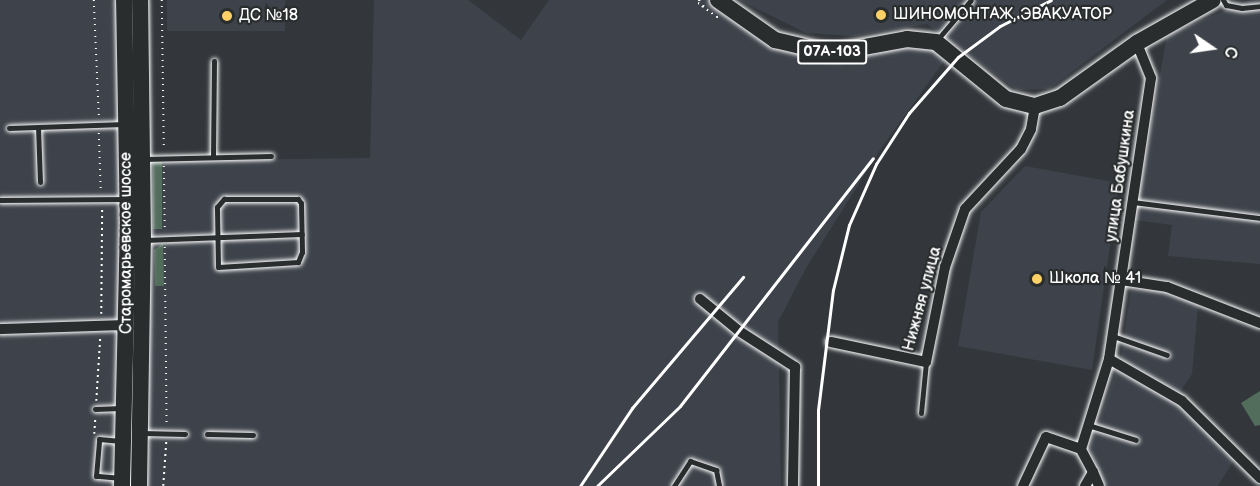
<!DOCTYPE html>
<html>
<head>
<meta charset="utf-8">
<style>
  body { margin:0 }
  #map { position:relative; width:1260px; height:486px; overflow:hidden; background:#33373b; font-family:"Balsamiq Sans",sans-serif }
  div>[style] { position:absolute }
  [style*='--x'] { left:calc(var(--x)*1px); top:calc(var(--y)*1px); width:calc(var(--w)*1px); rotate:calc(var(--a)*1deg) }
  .built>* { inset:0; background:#3e434b; transform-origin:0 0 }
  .green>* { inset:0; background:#536d5c; transform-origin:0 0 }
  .path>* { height:1.5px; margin-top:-0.75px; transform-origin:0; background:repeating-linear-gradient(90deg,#fff 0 1.5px,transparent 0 6px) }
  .roads { filter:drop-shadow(0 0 2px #fff) drop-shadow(0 0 2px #fff) }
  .lane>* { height:5px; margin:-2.5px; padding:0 2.5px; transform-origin:2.5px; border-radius:2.5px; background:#2a2d2e }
  .street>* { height:10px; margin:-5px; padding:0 5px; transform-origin:5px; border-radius:5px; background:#2a2d2e }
  .primary>* { height:16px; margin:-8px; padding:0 8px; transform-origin:8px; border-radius:8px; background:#2a2d2e }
  .rail>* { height:3px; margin:-1.5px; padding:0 1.5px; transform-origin:1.5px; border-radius:1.5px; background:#fff }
  .dots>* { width:16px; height:16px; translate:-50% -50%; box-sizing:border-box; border:3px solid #2a2d2e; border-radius:50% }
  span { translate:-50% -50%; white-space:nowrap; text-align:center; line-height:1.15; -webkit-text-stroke:4.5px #2a2d2e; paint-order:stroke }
  .shield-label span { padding:2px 4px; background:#2a2d2e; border:2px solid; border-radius:4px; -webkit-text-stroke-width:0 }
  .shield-label { font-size:15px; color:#fff; font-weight:700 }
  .poi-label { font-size:16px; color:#fff }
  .left { translate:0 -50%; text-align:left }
  .street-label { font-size:16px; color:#fff }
  .north { position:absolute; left:1182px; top:18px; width:60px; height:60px; -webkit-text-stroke:4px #2a2d2e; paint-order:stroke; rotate:103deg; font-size:16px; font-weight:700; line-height:24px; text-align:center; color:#fff }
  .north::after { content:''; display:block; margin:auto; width:21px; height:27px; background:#fff; clip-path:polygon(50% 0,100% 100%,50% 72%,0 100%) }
</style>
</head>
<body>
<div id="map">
  <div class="built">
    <div style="clip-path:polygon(0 0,119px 0,121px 330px,110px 486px,0 486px)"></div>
    <div style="left:167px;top:0;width:118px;height:31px"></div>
    <div style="clip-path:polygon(374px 0,468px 0,521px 40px,549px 0,708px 0,773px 46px,906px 45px,934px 47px,947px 57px,880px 150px,806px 268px,778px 322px,781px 486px,147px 486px,150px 437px,148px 161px,370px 158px)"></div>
    <div style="clip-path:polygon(739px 0,1167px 0,1049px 89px,1017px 90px,927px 24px,855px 36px,806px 33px)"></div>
    <div style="clip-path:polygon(1251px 0,1260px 0,1260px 264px,1168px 256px,1172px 225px,1135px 220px,1167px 35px)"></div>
    <div style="clip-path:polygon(1025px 166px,1119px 183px,1092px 370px,958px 346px,981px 212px)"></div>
    <div style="clip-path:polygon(1131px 290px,1164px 291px,1198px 305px,1192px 374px,1175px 399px,1218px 439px,1234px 460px,1218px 486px,1104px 486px,1090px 448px,1121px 357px)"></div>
  </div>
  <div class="green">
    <div style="left:153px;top:162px;width:9px;height:67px"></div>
    <div style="clip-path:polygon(163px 243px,164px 286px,155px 286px,154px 250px)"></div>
    <div style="clip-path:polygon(1260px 391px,1260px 425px,1255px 426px,1241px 403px)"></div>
  </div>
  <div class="path">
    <div style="--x:94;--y:0;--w:116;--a:87.5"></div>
    <div style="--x:162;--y:0;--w:149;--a:89.2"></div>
    <div style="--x:700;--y:0;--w:4;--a:124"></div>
    <div style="--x:698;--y:3;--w:8;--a:30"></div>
    <div style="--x:702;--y:6;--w:24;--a:36"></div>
    <div style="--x:99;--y:133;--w:58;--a:88"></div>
    <div style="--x:164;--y:166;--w:64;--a:89.1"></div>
    <div style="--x:165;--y:247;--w:178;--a:89.4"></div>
    <div style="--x:101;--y:314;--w:106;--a:-89.5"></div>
    <div style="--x:96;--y:401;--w:64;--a:-86.4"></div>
    <div style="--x:94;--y:434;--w:16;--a:-86"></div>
    <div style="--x:163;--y:486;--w:44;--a:-86.1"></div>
  </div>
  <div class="roads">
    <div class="lane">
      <div style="--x:1223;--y:0;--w:6;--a:59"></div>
      <div style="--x:1226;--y:5;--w:16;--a:11"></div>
      <div style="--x:1242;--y:8;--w:18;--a:-6"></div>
      <div style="--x:937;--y:40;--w:52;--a:-49.6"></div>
      <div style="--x:38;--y:127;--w:55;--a:87.9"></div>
      <div style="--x:9;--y:128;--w:115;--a:-2"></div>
      <div style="--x:213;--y:157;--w:96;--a:-89.4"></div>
      <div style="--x:144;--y:159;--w:127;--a:-1.4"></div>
      <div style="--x:224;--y:199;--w:74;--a:0"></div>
      <div style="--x:298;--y:199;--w:5;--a:53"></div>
      <div style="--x:301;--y:203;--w:49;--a:88.8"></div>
      <div style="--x:302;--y:252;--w:11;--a:112"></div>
      <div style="--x:298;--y:262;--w:80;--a:176.4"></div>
      <div style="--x:218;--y:267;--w:60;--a:-91"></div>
      <div style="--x:217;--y:207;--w:11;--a:-49"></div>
      <div style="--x:0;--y:200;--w:126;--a:-0.5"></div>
      <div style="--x:1133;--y:202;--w:128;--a:7.2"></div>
      <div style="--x:145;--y:240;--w:157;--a:-2.2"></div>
      <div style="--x:1113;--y:336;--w:57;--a:19.4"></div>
      <div style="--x:95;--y:409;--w:26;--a:-2"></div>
      <div style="--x:921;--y:413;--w:51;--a:-84.4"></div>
      <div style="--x:1088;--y:425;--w:50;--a:17.4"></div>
      <div style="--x:142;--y:433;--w:43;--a:1.3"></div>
      <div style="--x:207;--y:434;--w:46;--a:1.2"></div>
      <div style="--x:121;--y:478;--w:25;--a:-175"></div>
      <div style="--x:96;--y:476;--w:37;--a:-85"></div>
      <div style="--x:99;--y:439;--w:22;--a:5"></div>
      <div style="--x:674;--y:486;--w:30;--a:-57"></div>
      <div style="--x:690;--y:461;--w:28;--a:19"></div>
      <div style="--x:716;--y:470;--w:16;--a:79"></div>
    </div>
    <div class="street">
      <div style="--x:1121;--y:280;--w:47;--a:8.7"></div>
      <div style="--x:1167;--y:287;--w:100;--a:21.2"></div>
      <div style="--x:700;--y:299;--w:50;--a:39.4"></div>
      <div style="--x:739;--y:331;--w:67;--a:32.7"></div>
      <div style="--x:795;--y:367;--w:119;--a:91"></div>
      <div style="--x:0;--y:329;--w:127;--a:-1.8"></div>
      <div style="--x:831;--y:342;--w:97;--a:11.9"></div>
      <div style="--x:926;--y:362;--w:97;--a:-78.7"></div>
      <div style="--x:945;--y:267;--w:61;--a:-71"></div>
      <div style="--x:965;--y:209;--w:82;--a:-47"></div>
      <div style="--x:1021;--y:149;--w:22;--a:-63"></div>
      <div style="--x:1031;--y:129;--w:23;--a:-80"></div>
      <div style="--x:1109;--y:359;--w:84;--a:29.9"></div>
      <div style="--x:1182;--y:401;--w:110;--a:44.6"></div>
      <div style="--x:1093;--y:472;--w:15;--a:67"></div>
      <div style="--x:1023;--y:486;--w:54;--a:-64.9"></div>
      <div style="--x:1046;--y:437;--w:37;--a:19"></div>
      <div style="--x:1085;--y:486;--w:16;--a:-60"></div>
      <div style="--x:1093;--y:472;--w:26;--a:-118"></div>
      <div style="--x:1081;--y:449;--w:94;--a:-72.7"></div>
      <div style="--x:1109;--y:359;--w:284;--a:-81.5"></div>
      <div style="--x:1151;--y:78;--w:38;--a:-112"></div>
    </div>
    <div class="primary">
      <div style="--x:718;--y:0;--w:70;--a:35.1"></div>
      <div style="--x:775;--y:40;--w:48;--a:13.2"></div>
      <div style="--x:822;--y:51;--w:15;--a:4"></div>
      <div style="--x:837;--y:52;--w:71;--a:-10.5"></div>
      <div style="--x:907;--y:39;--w:29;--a:6"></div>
      <div style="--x:936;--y:42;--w:90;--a:39.2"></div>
      <div style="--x:1006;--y:99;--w:30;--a:14"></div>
      <div style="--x:1035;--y:106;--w:26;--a:-18"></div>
      <div style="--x:1060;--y:98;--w:95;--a:-35.5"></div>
      <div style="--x:1137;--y:43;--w:87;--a:-29.5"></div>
      <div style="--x:122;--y:486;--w:260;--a:-88.7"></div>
      <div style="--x:128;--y:226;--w:226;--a:-91"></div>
      <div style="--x:139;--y:486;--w:246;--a:-89.1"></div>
      <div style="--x:143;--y:240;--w:240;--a:-90.7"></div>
    </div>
  </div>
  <div class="rail">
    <div style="--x:580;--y:486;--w:94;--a:-56.3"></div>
    <div style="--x:632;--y:408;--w:172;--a:-49.7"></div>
    <div style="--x:597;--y:486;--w:115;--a:-43.9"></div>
    <div style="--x:680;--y:406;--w:314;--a:-52.1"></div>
    <div style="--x:818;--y:486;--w:76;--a:-90"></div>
    <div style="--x:818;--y:410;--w:121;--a:-82.9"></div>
    <div style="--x:833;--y:290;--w:67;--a:-76.2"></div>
    <div style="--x:849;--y:225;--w:67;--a:-66.1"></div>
    <div style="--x:876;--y:164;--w:61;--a:-57.1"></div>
    <div style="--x:909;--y:113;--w:74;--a:-48.8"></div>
    <div style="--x:958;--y:57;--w:52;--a:-36.4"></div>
    <div style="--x:1000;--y:26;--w:57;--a:-27"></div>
  </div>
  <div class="dots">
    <div style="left:881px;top:15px;background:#ffd166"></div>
    <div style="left:227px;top:16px;background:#ffd166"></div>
    <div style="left:1037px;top:279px;background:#ffd166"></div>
  </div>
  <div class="shield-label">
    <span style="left:832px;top:52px">07А-103</span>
  </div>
  <div class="poi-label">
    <span class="left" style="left:893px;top:15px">ШИНОМОНТАЖ, ЭВАКУАТОР</span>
    <span class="left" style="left:239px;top:16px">ДС №18</span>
    <span class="left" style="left:1049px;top:279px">Школа № 41</span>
  </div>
  <div class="street-label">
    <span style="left:1121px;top:176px;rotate:-82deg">улица Бабушкина</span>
    <span style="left:127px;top:243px;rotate:-90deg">Старомарьевское шоссе</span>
    <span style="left:923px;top:299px;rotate:-75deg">Нижняя улица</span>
  </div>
  <div class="north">С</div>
</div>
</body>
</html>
